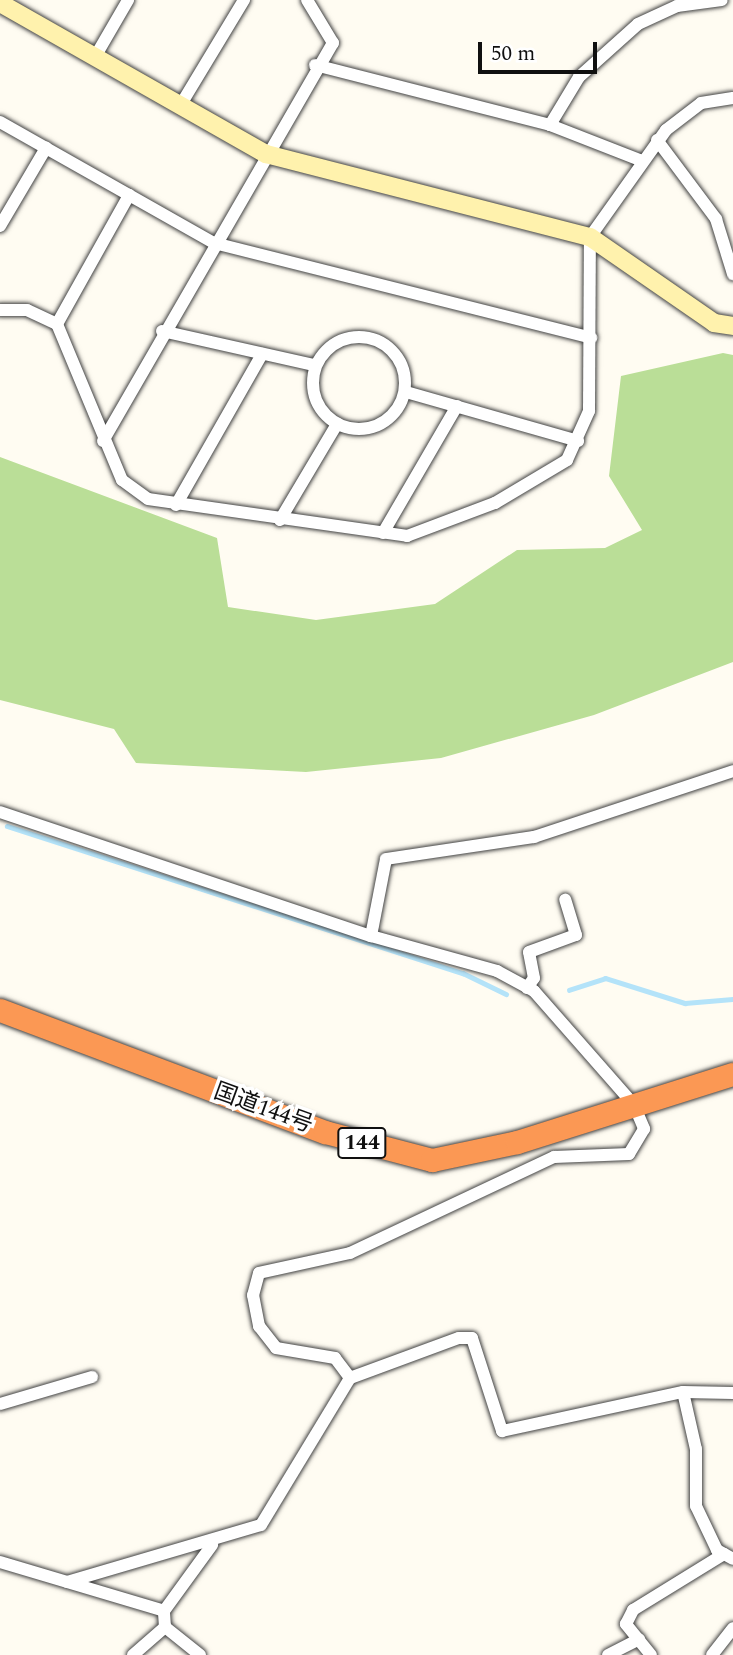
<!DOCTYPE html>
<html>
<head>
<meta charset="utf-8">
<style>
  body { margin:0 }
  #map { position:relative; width:733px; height:1655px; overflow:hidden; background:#fffcf2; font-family:Spectral,"Noto Sans JP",serif }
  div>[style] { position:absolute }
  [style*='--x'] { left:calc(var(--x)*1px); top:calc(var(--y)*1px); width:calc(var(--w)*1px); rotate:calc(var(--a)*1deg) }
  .forest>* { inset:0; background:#bade97 }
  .stream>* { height:4.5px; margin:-2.25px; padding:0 2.25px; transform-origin:2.25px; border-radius:2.25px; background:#b4e3f9 }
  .roads { filter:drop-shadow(0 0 2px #434343) drop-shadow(0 0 2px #434343) }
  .street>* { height:12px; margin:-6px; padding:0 6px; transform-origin:6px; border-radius:6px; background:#fff }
  .street>.ring { margin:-6px; padding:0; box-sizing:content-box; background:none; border:12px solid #fff; border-radius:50% }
  .secondary>* { height:18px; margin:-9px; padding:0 9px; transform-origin:9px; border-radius:9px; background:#fff2ad }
  .highway>* { height:23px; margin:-11.5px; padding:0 11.5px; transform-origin:11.5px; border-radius:11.5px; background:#fb9854 }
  span { translate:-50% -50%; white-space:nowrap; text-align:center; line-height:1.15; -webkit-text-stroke:7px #fff; paint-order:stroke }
  .shield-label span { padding:2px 5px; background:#fff; border:2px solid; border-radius:5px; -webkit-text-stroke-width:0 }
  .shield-label { font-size:21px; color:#101010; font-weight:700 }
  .street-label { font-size:23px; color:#101010 }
  .scale { position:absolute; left:478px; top:42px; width:119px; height:32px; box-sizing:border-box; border:4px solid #101010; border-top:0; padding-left:9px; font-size:21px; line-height:24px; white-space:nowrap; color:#101010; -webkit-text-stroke:5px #fff; paint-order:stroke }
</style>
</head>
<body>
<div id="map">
  <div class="forest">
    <div style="clip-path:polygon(723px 353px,733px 355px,733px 662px,594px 715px,441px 758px,306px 772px,136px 763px,114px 729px,0 700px,0 457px,217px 538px,228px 607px,316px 620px,435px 604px,517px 550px,605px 548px,642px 530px,609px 476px,621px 376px)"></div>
  </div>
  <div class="stream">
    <div style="--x:7;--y:826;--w:479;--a:17.9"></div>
    <div style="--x:463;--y:973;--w:48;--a:26"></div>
    <div style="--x:569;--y:990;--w:38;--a:-18"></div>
    <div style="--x:605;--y:978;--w:84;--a:17.4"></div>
    <div style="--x:685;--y:1003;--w:48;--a:-4.8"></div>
  </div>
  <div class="roads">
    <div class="street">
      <div style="--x:95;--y:57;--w:66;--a:-59.9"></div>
      <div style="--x:315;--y:65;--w:243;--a:14.3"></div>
      <div style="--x:550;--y:125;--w:97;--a:21.3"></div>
      <div style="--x:180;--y:106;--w:124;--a:-58.9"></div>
      <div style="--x:0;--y:122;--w:246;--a:29.5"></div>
      <div style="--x:214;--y:243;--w:389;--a:14.1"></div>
      <div style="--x:550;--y:125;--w:56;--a:-58.9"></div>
      <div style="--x:579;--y:77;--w:79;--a:-41.9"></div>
      <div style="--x:638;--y:24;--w:43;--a:-24.8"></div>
      <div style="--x:677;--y:6;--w:45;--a:-7.6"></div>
      <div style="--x:657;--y:140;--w:99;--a:53.2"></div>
      <div style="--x:716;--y:219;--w:58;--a:72.8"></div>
      <div style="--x:0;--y:226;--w:91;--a:-59.5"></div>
      <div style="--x:0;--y:310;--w:27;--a:0"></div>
      <div style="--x:27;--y:310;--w:33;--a:25"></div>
      <div style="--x:57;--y:324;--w:169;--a:67.4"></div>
      <div style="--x:122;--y:480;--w:32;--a:36"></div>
      <div style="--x:148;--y:499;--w:262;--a:8.1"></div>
      <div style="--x:407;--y:536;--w:94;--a:-20.6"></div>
      <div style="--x:495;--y:503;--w:84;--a:-30.8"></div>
      <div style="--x:567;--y:460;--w:54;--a:-65.8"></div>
      <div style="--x:589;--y:411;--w:174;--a:-89.7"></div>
      <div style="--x:590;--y:237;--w:131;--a:-54.6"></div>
      <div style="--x:666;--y:130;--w:44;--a:-37.6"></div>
      <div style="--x:701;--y:103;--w:32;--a:-9"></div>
      <div style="--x:57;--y:324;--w:148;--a:-60.8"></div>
      <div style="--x:162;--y:331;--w:156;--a:12.6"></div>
      <div class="ring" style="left:313px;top:337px;width:80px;height:80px"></div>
      <div style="--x:406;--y:392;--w:179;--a:15.9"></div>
      <div style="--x:103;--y:441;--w:460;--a:-60"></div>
      <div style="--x:333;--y:43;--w:50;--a:-121.2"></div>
      <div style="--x:176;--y:505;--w:174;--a:-60.3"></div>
      <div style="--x:280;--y:520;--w:112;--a:-59.3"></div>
      <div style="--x:383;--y:533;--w:147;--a:-59.8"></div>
      <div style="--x:0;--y:812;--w:391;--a:18.5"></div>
      <div style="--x:371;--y:936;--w:131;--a:15.5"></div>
      <div style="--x:497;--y:971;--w:42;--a:28.4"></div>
      <div style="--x:534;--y:991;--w:152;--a:48.7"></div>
      <div style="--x:634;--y:1105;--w:26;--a:67"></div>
      <div style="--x:644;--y:1129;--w:29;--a:121"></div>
      <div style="--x:629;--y:1154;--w:75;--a:177.7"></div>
      <div style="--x:554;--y:1157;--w:225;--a:154.8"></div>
      <div style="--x:350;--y:1253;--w:93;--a:167.6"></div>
      <div style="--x:259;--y:1273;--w:23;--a:105"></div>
      <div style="--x:253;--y:1295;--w:32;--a:79"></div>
      <div style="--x:259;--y:1326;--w:28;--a:52"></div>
      <div style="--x:276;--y:1348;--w:60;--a:9.6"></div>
      <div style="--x:335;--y:1358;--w:25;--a:53"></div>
      <div style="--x:371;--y:936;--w:78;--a:-79"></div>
      <div style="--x:386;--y:859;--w:150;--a:-8.5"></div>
      <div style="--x:534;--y:837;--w:210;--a:-18.3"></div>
      <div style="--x:527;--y:988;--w:12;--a:-55"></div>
      <div style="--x:534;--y:978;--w:26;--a:-101"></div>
      <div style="--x:529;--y:952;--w:50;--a:-19.9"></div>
      <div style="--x:576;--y:935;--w:37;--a:-107"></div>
      <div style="--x:683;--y:1392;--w:58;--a:77.2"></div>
      <div style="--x:696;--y:1449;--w:57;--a:90"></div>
      <div style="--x:696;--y:1506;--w:49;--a:64.5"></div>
      <div style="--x:717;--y:1550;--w:18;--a:29"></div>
      <div style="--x:0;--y:1404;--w:96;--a:-16.4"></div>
      <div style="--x:0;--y:1562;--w:171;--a:16.6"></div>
      <div style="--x:67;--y:1582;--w:202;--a:-16.4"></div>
      <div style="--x:261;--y:1525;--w:172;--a:-58.8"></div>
      <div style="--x:350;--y:1378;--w:116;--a:-20.2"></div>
      <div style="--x:459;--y:1338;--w:13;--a:0"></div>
      <div style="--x:472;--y:1338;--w:98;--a:72.1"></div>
      <div style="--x:502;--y:1431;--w:185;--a:-12.2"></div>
      <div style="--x:683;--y:1392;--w:50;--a:1.1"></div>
      <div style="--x:133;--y:1655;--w:43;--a:-41.2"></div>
      <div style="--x:200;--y:1655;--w:45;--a:-141.3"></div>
      <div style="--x:165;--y:1627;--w:16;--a:-94"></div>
      <div style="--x:164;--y:1611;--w:82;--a:-54"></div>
      <div style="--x:608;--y:1655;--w:35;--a:-27"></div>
      <div style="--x:651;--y:1655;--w:40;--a:-129"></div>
      <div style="--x:626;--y:1624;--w:16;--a:-63"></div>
      <div style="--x:633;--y:1610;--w:107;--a:-31.6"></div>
      <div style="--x:712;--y:1655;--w:34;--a:-52"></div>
    </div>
    <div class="secondary">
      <div style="--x:0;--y:3;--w:306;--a:29.6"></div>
      <div style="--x:266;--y:154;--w:334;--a:14.4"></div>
      <div style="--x:590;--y:237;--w:151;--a:34.7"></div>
      <div style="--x:714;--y:323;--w:19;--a:9"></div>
    </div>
    <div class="highway">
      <div style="--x:0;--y:1010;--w:347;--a:20.6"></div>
      <div style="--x:325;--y:1132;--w:111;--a:14.7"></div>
      <div style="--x:432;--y:1160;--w:87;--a:-12"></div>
      <div style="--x:517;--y:1142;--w:226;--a:-17.5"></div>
    </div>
  </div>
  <div class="shield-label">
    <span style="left:362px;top:1143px">144</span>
  </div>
  <div class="street-label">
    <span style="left:263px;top:1109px;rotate:20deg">国道144号</span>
  </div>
  <div class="scale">50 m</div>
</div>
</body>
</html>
